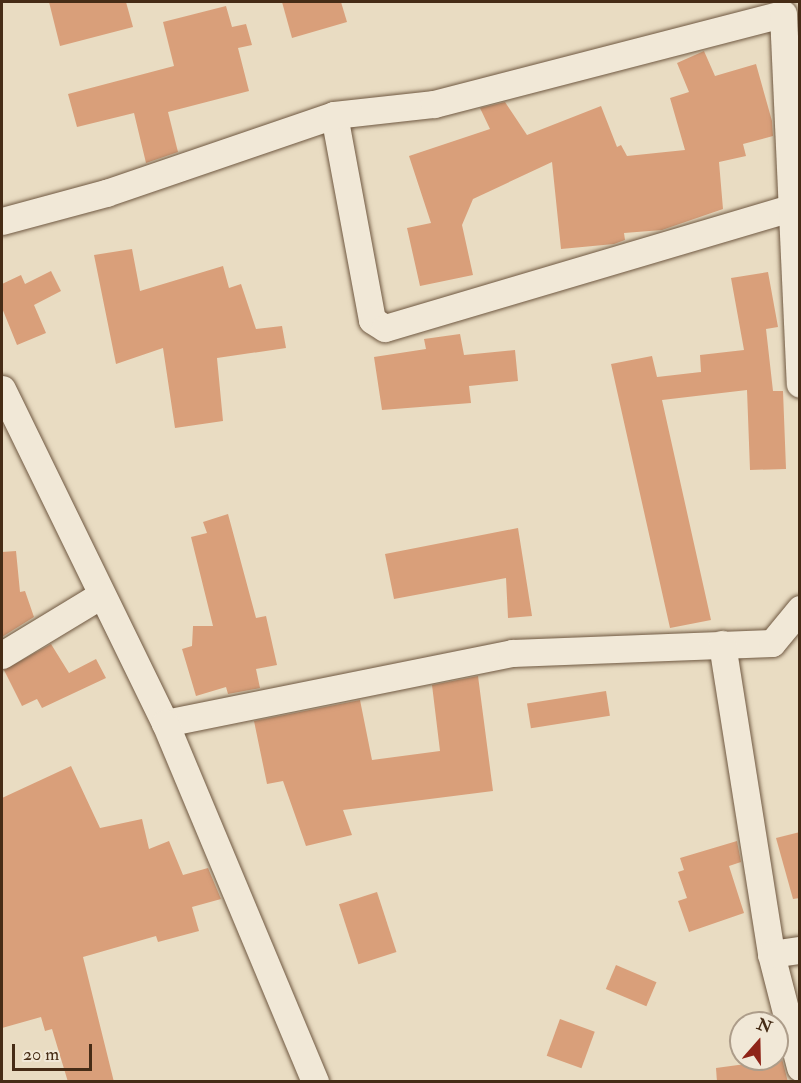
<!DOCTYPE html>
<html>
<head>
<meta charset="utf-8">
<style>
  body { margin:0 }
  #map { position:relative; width:801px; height:1083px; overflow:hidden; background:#e9dcc2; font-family:"IM FELL Double Pica",serif }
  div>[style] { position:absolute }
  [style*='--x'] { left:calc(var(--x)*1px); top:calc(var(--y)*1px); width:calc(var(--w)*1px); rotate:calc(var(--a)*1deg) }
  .building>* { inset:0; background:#d99f7a; transform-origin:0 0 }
  .roads { filter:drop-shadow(0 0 2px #6f5841) drop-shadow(0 0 2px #6f5841) }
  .minor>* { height:27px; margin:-13.5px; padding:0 13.5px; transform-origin:13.5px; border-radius:13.5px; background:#f1e8d7 }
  span { translate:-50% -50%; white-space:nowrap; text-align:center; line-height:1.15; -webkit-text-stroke:6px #f1e8d7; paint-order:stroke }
  .frame { position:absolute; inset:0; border:3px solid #462c16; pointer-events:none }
  .north { position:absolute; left:729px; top:1011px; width:60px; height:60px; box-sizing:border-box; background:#f1e8d7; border:2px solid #ad9d8a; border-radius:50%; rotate:20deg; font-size:16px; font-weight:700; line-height:24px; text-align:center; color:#462c16 }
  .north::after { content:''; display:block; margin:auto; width:21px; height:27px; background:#8f2418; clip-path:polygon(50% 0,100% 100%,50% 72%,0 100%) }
  .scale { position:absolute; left:12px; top:1044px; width:80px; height:27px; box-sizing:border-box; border:3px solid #462c16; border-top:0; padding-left:8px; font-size:18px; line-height:21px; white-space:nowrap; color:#462c16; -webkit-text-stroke:4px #f1e8d7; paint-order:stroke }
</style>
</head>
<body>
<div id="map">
  <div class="building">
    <div style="clip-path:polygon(49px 2px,126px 2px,133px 27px,60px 46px)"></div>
    <div style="clip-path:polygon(282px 2px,341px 2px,347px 22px,292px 38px)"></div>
    <div style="clip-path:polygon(226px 6px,232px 27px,246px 24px,252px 45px,238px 48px,249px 91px,168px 112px,178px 152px,146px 163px,134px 113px,77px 127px,68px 94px,174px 66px,163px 22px)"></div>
    <div style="clip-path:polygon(704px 51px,715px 76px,756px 64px,772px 121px,773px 136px,743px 144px,746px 156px,719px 162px,723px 209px,662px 230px,624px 233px,625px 240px,614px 244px,561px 249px,552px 162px,473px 199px,462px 225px,473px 275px,420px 286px,407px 228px,431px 223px,409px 156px,490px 129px,480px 108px,505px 102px,527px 135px,601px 106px,617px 147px,621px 145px,627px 156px,685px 150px,670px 98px,689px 92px,677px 63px)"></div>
    <div style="clip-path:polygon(132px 249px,140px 291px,223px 266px,229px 288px,241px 284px,256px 329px,282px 326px,286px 348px,217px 358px,223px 421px,175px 428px,163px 348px,116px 364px,94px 255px)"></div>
    <div style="clip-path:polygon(51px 271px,61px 291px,34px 305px,46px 333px,17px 345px,2px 308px,2px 284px,21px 275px,25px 284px)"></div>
    <div style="clip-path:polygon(768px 272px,778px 327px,766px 329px,773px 391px,783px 391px,786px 469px,750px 470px,747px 390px,662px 400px,711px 620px,670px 628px,611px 364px,652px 356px,657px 377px,701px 372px,700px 355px,744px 350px,731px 278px)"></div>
    <div style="clip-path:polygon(460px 334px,464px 355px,515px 350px,518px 381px,469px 386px,471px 403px,382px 410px,374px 357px,426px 349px,424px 339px)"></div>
    <div style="clip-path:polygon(228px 514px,256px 618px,266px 616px,277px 665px,256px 669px,260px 688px,228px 694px,226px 687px,196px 696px,182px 649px,192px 646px,193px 626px,213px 626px,191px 537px,207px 533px,203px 522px)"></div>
    <div style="clip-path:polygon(518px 528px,532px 616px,508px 618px,506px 578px,394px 599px,385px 554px)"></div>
    <div style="clip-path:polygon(16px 551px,20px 592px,25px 591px,34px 617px,2px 637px,2px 552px)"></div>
    <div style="clip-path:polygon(51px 644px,69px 673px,96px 659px,106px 678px,42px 708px,37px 699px,22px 706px,4px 670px)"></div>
    <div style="clip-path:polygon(478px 676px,493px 791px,343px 810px,352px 835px,306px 846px,283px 781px,267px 784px,254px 721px,360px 700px,372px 760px,440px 751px,432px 685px)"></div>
    <div style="left:606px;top:691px;width:25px;height:80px;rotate:81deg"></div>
    <div style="clip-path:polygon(71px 766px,100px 828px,142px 819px,149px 849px,169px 841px,183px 875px,208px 868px,221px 899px,192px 907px,199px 931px,158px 942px,156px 936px,83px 957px,114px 1082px,68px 1082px,52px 1029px,45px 1031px,41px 1017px,2px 1028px,2px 798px)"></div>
    <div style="clip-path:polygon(800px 832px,800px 898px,793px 899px,776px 838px)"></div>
    <div style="clip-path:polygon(737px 841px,741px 862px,729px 866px,744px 913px,689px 932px,678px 901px,687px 898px,678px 872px,684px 870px,680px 858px)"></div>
    <div style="left:377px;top:892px;width:63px;height:40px;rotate:72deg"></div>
    <div style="left:616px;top:965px;width:44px;height:26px;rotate:23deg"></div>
    <div style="left:560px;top:1019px;width:37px;height:39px;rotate:20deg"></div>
    <div style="clip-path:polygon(782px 1059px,788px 1082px,717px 1082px,716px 1068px)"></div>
  </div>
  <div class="roads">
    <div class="minor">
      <div style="--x:334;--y:115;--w:208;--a:79.5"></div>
      <div style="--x:372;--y:320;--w:15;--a:32"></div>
      <div style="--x:385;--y:328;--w:433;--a:-16.5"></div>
      <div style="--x:2;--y:221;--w:108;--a:-15.1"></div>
      <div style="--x:106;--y:193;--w:241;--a:-18.9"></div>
      <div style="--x:334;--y:115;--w:101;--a:-6.3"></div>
      <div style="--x:434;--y:104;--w:360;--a:-14.5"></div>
      <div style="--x:783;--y:14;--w:370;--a:87.4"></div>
      <div style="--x:2;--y:389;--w:372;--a:64"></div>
      <div style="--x:165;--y:723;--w:354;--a:-11.4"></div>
      <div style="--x:512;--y:653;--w:260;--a:-2.2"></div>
      <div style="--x:772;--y:643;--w:44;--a:-50.5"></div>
      <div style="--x:722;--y:644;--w:314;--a:81"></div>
      <div style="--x:771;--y:954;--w:117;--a:75.6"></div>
      <div style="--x:2;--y:655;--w:116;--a:-31.2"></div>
      <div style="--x:165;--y:723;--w:389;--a:67.3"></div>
      <div style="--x:771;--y:954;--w:29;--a:-8"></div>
    </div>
  </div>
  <div class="frame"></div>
  <div class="north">N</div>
  <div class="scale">20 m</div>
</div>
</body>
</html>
